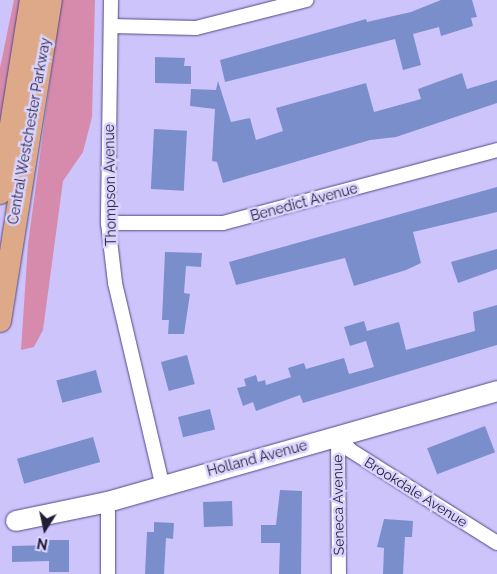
<!DOCTYPE html>
<html>
<head>
<meta charset="utf-8">
<style>
  body { margin:0 }
  #map { position:relative; width:497px; height:574px; overflow:hidden; background:#ccc4fb; font-family:Raleway,sans-serif }
  div>[style] { position:absolute }
  [style*='--x'] { left:calc(var(--x)*1px); top:calc(var(--y)*1px); width:calc(var(--w)*1px); rotate:calc(var(--a)*1deg) }
  .green>* { inset:0; background:#d68bad }
  .building>* { inset:0; background:#7b8ecc; transform-origin:0 0 }
  .roads { filter:drop-shadow(0 0 1px #554985) drop-shadow(0 0 1px #554985) }
  .street>* { height:14px; margin:-7px; padding:0 7px; transform-origin:7px; border-radius:7px; background:#fff }
  .secondary>* { height:20px; margin:-10px; padding:0 10px; transform-origin:10px; border-radius:10px; background:#fff }
  .primary>* { height:22px; margin:-11px; padding:0 11px; transform-origin:11px; border-radius:11px; background:#dea988 }
  span { translate:-50% -50%; white-space:nowrap; text-align:center; line-height:1.15; -webkit-text-stroke:5px #d9d3fd; paint-order:stroke }
  .street-label { font-size:14px; color:#221d37 }
  .north { position:absolute; left:20px; top:504px; width:50px; height:50px; -webkit-text-stroke:4px #d9d3fd; paint-order:stroke; rotate:190deg; font-size:14px; font-weight:700; line-height:20px; text-align:center; color:#221d37 }
  .north::after { content:''; display:block; margin:auto; width:18px; height:22px; background:#221d37; clip-path:polygon(50% 0,100% 100%,50% 72%,0 100%) }
</style>
</head>
<body>
<div id="map">
  <div class="green">
    <div style="clip-path:polygon(14px 0,25px 0,0 130px,0 68px)"></div>
    <div style="clip-path:polygon(61px 0,95px 0,92px 117px,83px 152px,63px 181px,43px 330px,34px 347px,21px 350px,28px 244px)"></div>
  </div>
  <div class="building">
    <div style="clip-path:polygon(441px 0,472px 0,477px 17px,471px 18px,473px 26px,441px 36px,439px 27px,413px 34px,421px 65px,403px 70px,395px 39px,225px 82px,220px 60px,366px 19px,367px 22px,411px 12px)"></div>
    <div style="clip-path:polygon(155px 57px,185px 58px,184px 66px,191px 66px,191px 84px,155px 83px)"></div>
    <div style="clip-path:polygon(462px 73px,467px 89px,497px 80px,497px 103px,396px 137px,370px 140px,223px 183px,217px 162px,212px 161px,215px 109px,190px 106px,191px 89px,216px 90px,218px 81px,231px 122px,250px 118px,256px 140px,283px 131px,276px 108px,366px 83px,374px 112px,421px 99px,418px 89px)"></div>
    <div style="left:154px;top:129px;width:33px;height:60px;rotate:3deg"></div>
    <div style="clip-path:polygon(497px 187px,497px 212px,413px 232px,421px 263px,406px 270px,354px 286px,345px 258px,236px 285px,229px 262px)"></div>
    <div style="clip-path:polygon(497px 249px,497px 269px,458px 283px,451px 262px)"></div>
    <div style="clip-path:polygon(165px 252px,202px 253px,201px 267px,186px 266px,184px 293px,190px 294px,184px 334px,168px 334px,169px 320px,162px 320px)"></div>
    <div style="clip-path:polygon(497px 305px,497px 345px,303px 403px,300px 395px,256px 411px,253px 402px,243px 406px,237px 388px,246px 386px,244px 379px,256px 375px,258px 382px,265px 380px,266px 385px,291px 377px,288px 368px,304px 363px,306px 369px,344px 358px,349px 374px,374px 367px,366px 341px,350px 346px,344px 327px,364px 321px,367px 331px,399px 322px,406px 350px,475px 331px,473px 312px)"></div>
    <div style="left:187px;top:355px;width:30px;height:27px;rotate:75deg"></div>
    <div style="left:96px;top:370px;width:23px;height:41px;rotate:75deg"></div>
    <div style="left:210px;top:409px;width:21px;height:33px;rotate:76deg"></div>
    <div style="left:485px;top:426px;width:28px;height:62px;rotate:69deg"></div>
    <div style="left:93px;top:437px;width:26px;height:79px;rotate:74deg"></div>
    <div style="clip-path:polygon(280px 490px,302px 491px,301px 574px,279px 574px,280px 543px,261px 543px,261px 525px,276px 525px)"></div>
    <div style="left:232px;top:501px;width:25px;height:29px;rotate:88deg"></div>
    <div style="clip-path:polygon(384px 519px,413px 521px,412px 537px,405px 537px,403px 574px,383px 574px,384px 548px,377px 547px)"></div>
    <div style="clip-path:polygon(154px 522px,174px 523px,173px 539px,166px 538px,164px 574px,145px 574px,147px 532px,154px 532px)"></div>
    <div style="clip-path:polygon(49px 540px,69px 540px,69px 572px,49px 572px,49px 561px,12px 562px,12px 546px,49px 545px)"></div>
  </div>
  <div class="roads">
    <div class="street">
      <div style="--x:111;--y:0;--w:223;--a:90.8"></div>
      <div style="--x:108;--y:223;--w:60;--a:83.3"></div>
      <div style="--x:115;--y:283;--w:206;--a:76.8"></div>
      <div style="--x:111;--y:26;--w:85;--a:1.3"></div>
      <div style="--x:196;--y:28;--w:114;--a:-14.3"></div>
      <div style="--x:108;--y:223;--w:115;--a:0"></div>
      <div style="--x:223;--y:223;--w:284;--a:-14.9"></div>
      <div style="--x:338;--y:436;--w:18;--a:49"></div>
      <div style="--x:350;--y:450;--w:174;--a:32.3"></div>
      <div style="--x:338;--y:436;--w:138;--a:89.6"></div>
      <div style="--x:108;--y:502;--w:72;--a:90"></div>
    </div>
    <div class="secondary">
      <div style="--x:16;--y:521;--w:94;--a:-11.7"></div>
      <div style="--x:108;--y:502;--w:405;--a:-15.9"></div>
    </div>
    <div class="primary">
      <div style="--x:0;--y:193;--w:195;--a:-80.9"></div>
      <div style="--x:0;--y:321;--w:325;--a:-81"></div>
    </div>
  </div>
  <div class="street-label">
    <span style="left:29px;top:131px;rotate:-80deg">Central Westchester Parkway</span>
    <span style="left:110px;top:185px;rotate:-91deg">Thompson Avenue</span>
    <span style="left:304px;top:202px;rotate:-15deg">Benedict Avenue</span>
    <span style="left:257px;top:458px;rotate:-15deg">Holland Avenue</span>
    <span style="left:416px;top:492px;rotate:32deg">Brookdale Avenue</span>
    <span style="left:338px;top:505px;rotate:-91deg">Seneca Avenue</span>
  </div>
  <div class="north">N</div>
</div>
</body>
</html>
